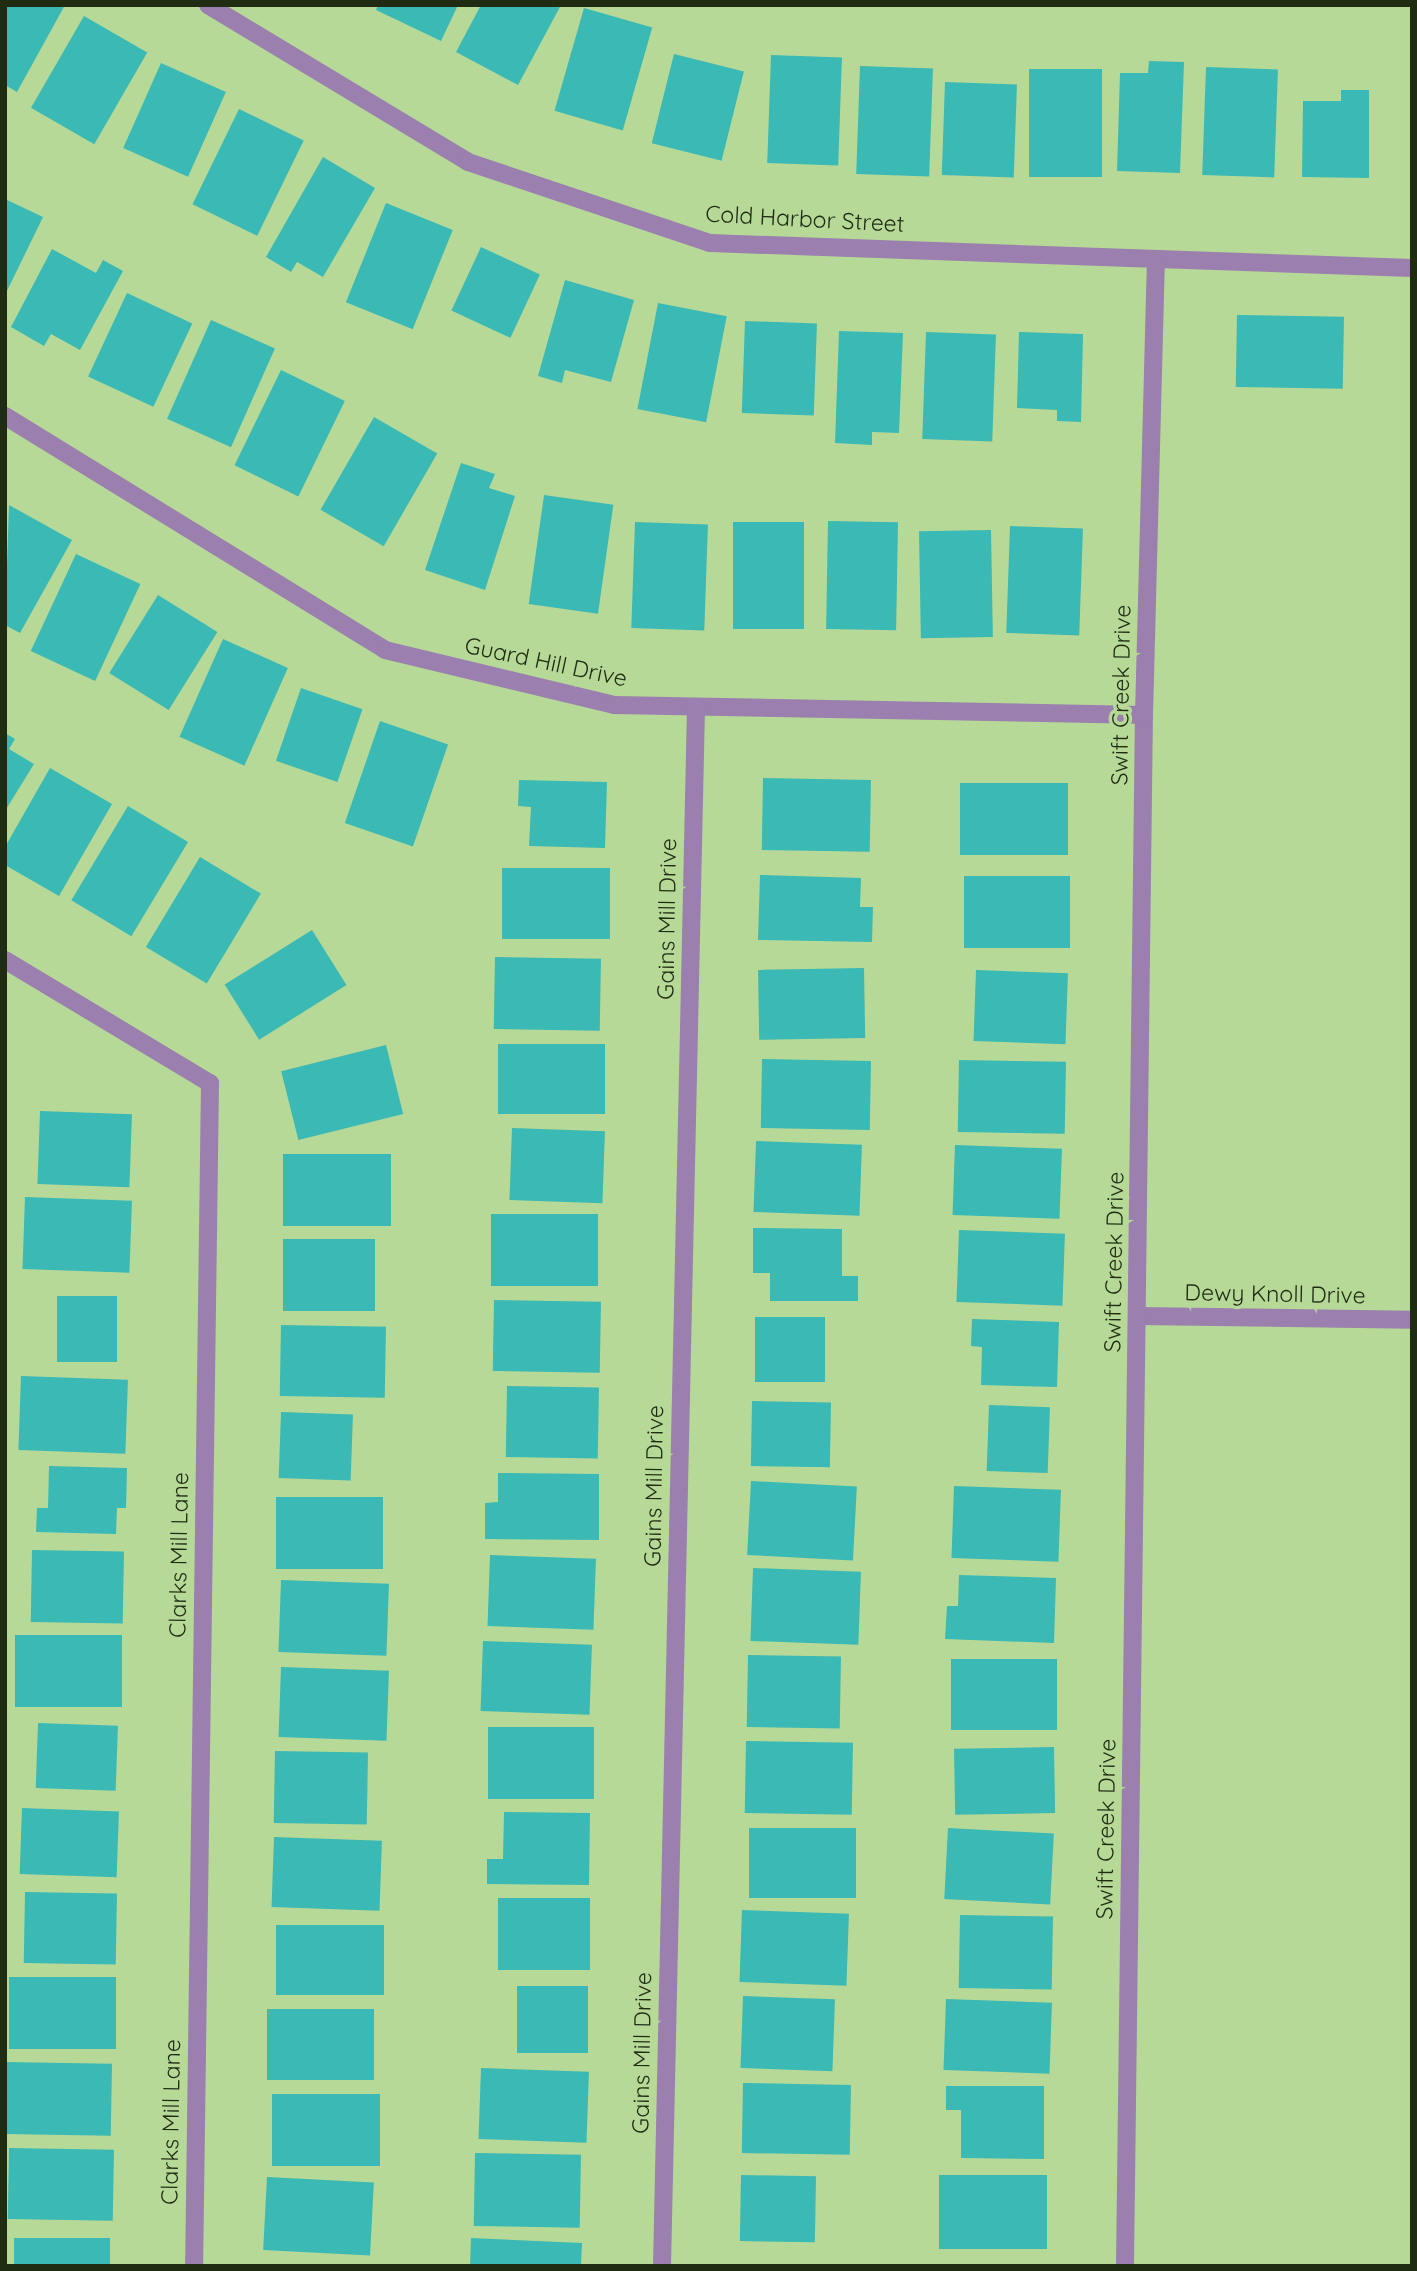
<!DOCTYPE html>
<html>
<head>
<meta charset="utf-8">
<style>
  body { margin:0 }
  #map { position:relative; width:1417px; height:2271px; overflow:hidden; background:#b6d997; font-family:Quicksand,sans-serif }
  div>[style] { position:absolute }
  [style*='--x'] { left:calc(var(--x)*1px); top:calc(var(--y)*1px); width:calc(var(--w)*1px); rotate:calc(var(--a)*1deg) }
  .building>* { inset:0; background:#3bb9b4; transform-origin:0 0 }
  .minor>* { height:18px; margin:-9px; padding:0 9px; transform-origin:9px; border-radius:9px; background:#9b7fae }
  span { translate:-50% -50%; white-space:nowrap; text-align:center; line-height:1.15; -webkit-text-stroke:7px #b6d997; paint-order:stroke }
  .street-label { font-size:23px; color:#1f2c12 }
  .frame { position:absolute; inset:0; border:7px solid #1f2c12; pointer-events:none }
</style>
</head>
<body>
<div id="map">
  <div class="building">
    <div style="clip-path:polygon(5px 5px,65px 5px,17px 92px,5px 85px)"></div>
    <div style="clip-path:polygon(378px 5px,458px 5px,441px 41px,376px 10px)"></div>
    <div style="clip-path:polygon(481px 5px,561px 5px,518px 85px,456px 52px)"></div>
    <div style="left:584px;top:8px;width:71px;height:107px;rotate:16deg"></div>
    <div style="left:84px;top:16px;width:73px;height:106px;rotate:30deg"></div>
    <div style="left:674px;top:54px;width:72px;height:92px;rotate:14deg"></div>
    <div style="left:771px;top:55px;width:71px;height:108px;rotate:2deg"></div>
    <div style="clip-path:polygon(1149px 61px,1184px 62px,1180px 173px,1117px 171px,1120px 73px,1148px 73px)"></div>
    <div style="left:161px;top:63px;width:71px;height:93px;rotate:24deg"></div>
    <div style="left:860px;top:66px;width:73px;height:108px;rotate:2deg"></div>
    <div style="left:1206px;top:67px;width:72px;height:108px;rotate:2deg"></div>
    <div style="left:1029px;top:69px;width:73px;height:108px"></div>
    <div style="left:945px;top:82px;width:72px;height:93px;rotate:2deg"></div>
    <div style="clip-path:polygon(1341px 90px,1369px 90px,1369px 178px,1302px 177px,1303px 101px,1341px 101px)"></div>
    <div style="left:239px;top:109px;width:72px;height:106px;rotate:26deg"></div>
    <div style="clip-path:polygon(323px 157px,375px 188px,323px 277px,297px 262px,291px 272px,266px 257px)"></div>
    <div style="clip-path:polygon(5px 199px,43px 217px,5px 295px)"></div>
    <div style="left:386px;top:203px;width:72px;height:107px;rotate:22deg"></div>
    <div style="left:481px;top:247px;width:65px;height:70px;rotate:25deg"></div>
    <div style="clip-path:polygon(52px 249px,96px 273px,103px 260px,123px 271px,80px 350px,51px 334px,44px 346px,11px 327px)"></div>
    <div style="clip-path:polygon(565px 280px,634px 300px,611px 382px,565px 370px,562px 383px,538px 376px)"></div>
    <div style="left:127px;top:293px;width:72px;height:92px;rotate:25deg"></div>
    <div style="left:658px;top:303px;width:70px;height:108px;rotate:11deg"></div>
    <div style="left:1237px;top:315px;width:107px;height:72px;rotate:1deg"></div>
    <div style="left:211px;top:320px;width:70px;height:108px;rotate:24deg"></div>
    <div style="left:745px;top:321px;width:72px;height:92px;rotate:2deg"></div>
    <div style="clip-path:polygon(839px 331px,903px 333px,899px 433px,872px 432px,872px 445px,835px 443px)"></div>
    <div style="left:926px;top:332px;width:70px;height:107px;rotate:2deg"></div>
    <div style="clip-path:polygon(1019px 332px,1083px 334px,1081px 422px,1057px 421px,1057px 410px,1017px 408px)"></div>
    <div style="left:281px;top:370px;width:71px;height:106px;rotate:26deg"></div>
    <div style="left:374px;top:417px;width:73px;height:107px;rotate:30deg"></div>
    <div style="clip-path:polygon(461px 463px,495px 474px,489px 488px,515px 496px,485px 590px,425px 570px)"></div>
    <div style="left:544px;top:495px;width:70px;height:110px;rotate:8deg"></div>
    <div style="clip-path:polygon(9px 505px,72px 540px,20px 633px,5px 625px)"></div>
    <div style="left:828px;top:521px;width:70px;height:108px;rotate:1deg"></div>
    <div style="left:635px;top:522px;width:73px;height:106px;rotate:2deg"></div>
    <div style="left:733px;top:522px;width:71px;height:107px"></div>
    <div style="left:1010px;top:526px;width:73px;height:107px;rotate:2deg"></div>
    <div style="left:991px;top:530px;width:107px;height:72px;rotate:89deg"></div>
    <div style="left:76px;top:554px;width:71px;height:107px;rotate:25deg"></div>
    <div style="left:158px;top:595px;width:70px;height:92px;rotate:32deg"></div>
    <div style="left:223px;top:639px;width:71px;height:107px;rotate:24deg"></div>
    <div style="left:301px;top:688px;width:65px;height:77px;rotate:19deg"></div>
    <div style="left:380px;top:721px;width:72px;height:108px;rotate:19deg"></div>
    <div style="clip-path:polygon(5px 733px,15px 739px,9px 749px,34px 764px,5px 811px)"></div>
    <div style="clip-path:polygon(50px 768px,112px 804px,59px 896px,5px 865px,5px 847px)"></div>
    <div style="left:763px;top:778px;width:108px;height:72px;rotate:1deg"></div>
    <div style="clip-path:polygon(519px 780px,607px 782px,605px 848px,529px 846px,531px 807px,518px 806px)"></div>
    <div style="left:960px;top:783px;width:108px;height:72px"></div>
    <div style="left:128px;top:806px;width:70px;height:110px;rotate:31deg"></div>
    <div style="left:200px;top:857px;width:71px;height:105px;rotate:31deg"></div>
    <div style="left:610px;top:868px;width:71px;height:108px;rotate:90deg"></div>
    <div style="clip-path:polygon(760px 875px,861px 878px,860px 907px,873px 907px,872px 942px,758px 940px)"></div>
    <div style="left:1070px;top:876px;width:72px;height:106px;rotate:90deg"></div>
    <div style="left:312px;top:930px;width:65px;height:103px;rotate:58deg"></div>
    <div style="left:495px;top:957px;width:106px;height:72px;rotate:1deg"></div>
    <div style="left:864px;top:968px;width:70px;height:106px;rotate:89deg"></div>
    <div style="left:976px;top:970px;width:92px;height:71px;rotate:2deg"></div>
    <div style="left:605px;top:1044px;width:70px;height:107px;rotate:90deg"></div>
    <div style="left:386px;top:1045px;width:71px;height:108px;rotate:76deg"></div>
    <div style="left:762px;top:1059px;width:109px;height:69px;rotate:1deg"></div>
    <div style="left:959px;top:1060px;width:107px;height:72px;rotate:1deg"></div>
    <div style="left:40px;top:1111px;width:92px;height:73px;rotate:2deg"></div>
    <div style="left:512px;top:1128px;width:93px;height:72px;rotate:2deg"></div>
    <div style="left:756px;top:1141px;width:106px;height:71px;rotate:2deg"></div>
    <div style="left:955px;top:1145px;width:107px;height:70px;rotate:2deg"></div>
    <div style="left:283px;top:1154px;width:108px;height:72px"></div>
    <div style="left:25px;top:1197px;width:107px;height:72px;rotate:2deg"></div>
    <div style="left:491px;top:1214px;width:107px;height:72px"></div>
    <div style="clip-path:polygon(753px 1228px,842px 1229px,842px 1276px,858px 1276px,858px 1301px,770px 1301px,770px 1273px,753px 1273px)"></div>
    <div style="left:959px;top:1230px;width:106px;height:72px;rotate:2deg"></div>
    <div style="left:375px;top:1239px;width:72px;height:92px;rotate:90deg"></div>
    <div style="left:57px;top:1296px;width:60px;height:66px"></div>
    <div style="left:494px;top:1300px;width:107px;height:71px;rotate:1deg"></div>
    <div style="left:755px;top:1317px;width:70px;height:65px"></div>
    <div style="clip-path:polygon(972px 1319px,1059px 1322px,1057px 1387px,981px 1385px,982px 1347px,971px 1346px)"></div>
    <div style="left:281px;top:1325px;width:105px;height:71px;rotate:1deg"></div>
    <div style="left:21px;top:1376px;width:107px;height:74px;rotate:2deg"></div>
    <div style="left:507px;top:1386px;width:92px;height:71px;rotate:1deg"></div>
    <div style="left:752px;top:1401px;width:79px;height:65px;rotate:1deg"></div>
    <div style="left:989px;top:1405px;width:61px;height:66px;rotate:2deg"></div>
    <div style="left:281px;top:1412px;width:72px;height:66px;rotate:2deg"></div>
    <div style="clip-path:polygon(49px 1466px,127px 1468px,126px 1508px,117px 1508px,116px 1534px,36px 1532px,37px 1508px,48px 1508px)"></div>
    <div style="clip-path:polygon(498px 1473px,599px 1474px,599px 1540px,485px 1539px,485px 1503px,498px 1502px)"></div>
    <div style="left:751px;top:1481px;width:106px;height:74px;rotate:3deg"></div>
    <div style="left:954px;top:1486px;width:107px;height:72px;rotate:2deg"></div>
    <div style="left:276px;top:1497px;width:107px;height:72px"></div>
    <div style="left:32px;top:1550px;width:92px;height:72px;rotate:1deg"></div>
    <div style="left:490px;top:1555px;width:106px;height:71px;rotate:2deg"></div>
    <div style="left:753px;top:1568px;width:108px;height:73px;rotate:2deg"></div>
    <div style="clip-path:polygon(959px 1575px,1056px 1578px,1054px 1643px,945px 1639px,947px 1606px,958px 1606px)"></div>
    <div style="left:281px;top:1580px;width:108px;height:72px;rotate:2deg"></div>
    <div style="left:122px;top:1635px;width:72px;height:107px;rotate:90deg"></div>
    <div style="left:483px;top:1641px;width:109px;height:70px;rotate:2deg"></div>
    <div style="left:748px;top:1655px;width:93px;height:72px;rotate:1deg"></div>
    <div style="left:951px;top:1659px;width:106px;height:71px"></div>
    <div style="left:281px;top:1667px;width:108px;height:70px;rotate:2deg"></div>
    <div style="left:38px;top:1723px;width:80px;height:65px;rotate:2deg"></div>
    <div style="left:488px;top:1727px;width:106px;height:72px"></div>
    <div style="left:746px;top:1741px;width:107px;height:72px;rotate:1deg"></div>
    <div style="left:1054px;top:1747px;width:66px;height:100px;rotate:89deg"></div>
    <div style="left:275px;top:1751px;width:93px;height:72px;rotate:1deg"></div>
    <div style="left:22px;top:1808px;width:97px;height:66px;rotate:2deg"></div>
    <div style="clip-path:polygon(504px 1812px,590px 1813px,589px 1885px,487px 1884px,487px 1859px,503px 1859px)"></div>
    <div style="left:749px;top:1828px;width:107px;height:70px"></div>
    <div style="left:948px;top:1828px;width:106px;height:71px;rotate:3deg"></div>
    <div style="left:274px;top:1837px;width:108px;height:70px;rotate:2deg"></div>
    <div style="left:25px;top:1892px;width:92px;height:71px;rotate:1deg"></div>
    <div style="left:498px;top:1898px;width:92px;height:72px"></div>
    <div style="left:742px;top:1910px;width:107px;height:72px;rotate:2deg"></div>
    <div style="left:960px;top:1915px;width:93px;height:73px;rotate:1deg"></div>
    <div style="left:276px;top:1925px;width:108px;height:70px"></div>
    <div style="left:9px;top:1977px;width:107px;height:72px"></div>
    <div style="left:588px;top:1986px;width:67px;height:71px;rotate:90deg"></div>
    <div style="left:743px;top:1996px;width:92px;height:72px;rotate:2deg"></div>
    <div style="left:946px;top:1999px;width:106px;height:71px;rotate:2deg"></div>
    <div style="left:267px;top:2009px;width:107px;height:71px"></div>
    <div style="left:5px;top:2062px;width:107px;height:72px;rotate:1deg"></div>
    <div style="left:481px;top:2068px;width:108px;height:71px;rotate:2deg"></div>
    <div style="left:743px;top:2083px;width:108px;height:70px;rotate:1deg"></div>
    <div style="clip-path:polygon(946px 2086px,1044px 2086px,1044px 2159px,961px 2158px,961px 2110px,946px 2110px)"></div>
    <div style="left:272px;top:2094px;width:108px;height:72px"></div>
    <div style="left:9px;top:2148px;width:105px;height:71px;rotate:1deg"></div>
    <div style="left:475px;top:2153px;width:106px;height:73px;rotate:1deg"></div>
    <div style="left:741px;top:2175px;width:75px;height:66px;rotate:1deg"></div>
    <div style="left:1047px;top:2175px;width:74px;height:108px;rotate:90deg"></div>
    <div style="left:267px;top:2177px;width:107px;height:73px;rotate:3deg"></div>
    <div style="left:14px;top:2238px;width:96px;height:28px"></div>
    <div style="clip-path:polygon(471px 2238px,582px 2243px,581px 2266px,470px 2266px)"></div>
  </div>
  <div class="minor">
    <div style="--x:208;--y:5;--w:304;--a:31.1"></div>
    <div style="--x:468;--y:162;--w:255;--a:18.5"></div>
    <div style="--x:710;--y:243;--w:702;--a:2.04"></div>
    <div style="--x:5;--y:416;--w:446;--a:31.6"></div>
    <div style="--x:385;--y:650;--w:236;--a:13.5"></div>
    <div style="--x:614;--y:705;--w:530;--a:1.08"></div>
    <div style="--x:5;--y:960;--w:239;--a:31"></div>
    <div style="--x:210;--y:1083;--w:1183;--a:90.77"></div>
    <div style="--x:1138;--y:1316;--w:274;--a:0.8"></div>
    <div style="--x:662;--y:2266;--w:1559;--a:-88.75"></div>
    <div style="--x:1125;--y:2266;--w:1551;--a:-89.3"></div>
    <div style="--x:1144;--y:715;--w:456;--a:-88.5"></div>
  </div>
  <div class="street-label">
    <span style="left:805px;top:219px;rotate:3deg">Cold Harbor Street</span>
    <span style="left:546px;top:662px;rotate:12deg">Guard Hill Drive</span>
    <span style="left:1121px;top:695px;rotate:-89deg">Swift Creek Drive</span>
    <span style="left:667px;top:919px;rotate:-89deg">Gains Mill Drive</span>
    <span style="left:1114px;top:1262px;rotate:-89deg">Swift Creek Drive</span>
    <span style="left:1275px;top:1294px;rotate:1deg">Dewy Knoll Drive</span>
    <span style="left:654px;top:1486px;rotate:-89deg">Gains Mill Drive</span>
    <span style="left:179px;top:1555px;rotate:-89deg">Clarks Mill Lane</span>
    <span style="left:1106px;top:1829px;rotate:-89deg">Swift Creek Drive</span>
    <span style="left:642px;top:2053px;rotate:-89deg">Gains Mill Drive</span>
    <span style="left:171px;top:2122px;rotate:-89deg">Clarks Mill Lane</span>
  </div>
  <div class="frame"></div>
</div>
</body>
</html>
